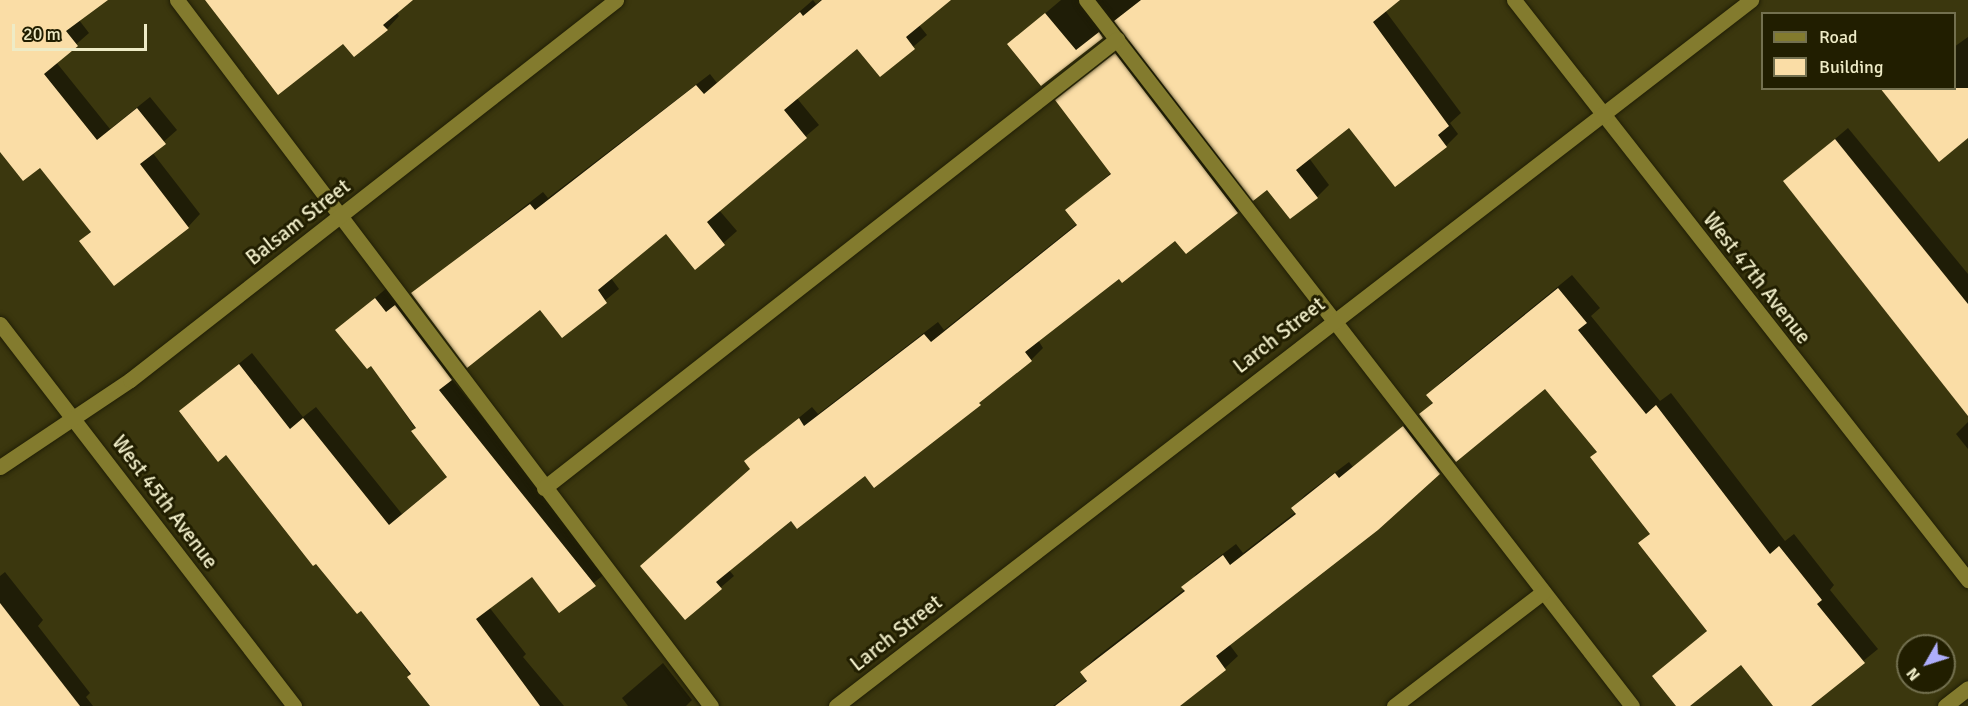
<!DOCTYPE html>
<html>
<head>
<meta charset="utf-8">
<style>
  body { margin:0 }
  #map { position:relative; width:1968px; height:706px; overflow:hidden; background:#3b370e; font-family:Signika,sans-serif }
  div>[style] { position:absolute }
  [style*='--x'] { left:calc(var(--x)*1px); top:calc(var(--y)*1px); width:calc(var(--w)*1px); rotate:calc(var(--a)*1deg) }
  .shadow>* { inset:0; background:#0007 }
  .building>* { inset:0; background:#fadda6 }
  .roads { filter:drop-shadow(0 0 2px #201e06) drop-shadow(0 0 2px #201e06) }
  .minor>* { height:15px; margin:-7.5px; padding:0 7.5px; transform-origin:7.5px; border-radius:7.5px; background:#837b2e }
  span { translate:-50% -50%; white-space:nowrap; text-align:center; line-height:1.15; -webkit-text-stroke:6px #211e00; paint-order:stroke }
  .street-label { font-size:21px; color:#eeebc6 }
  .legend { position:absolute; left:1761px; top:12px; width:195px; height:78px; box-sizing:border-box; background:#211e00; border:2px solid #73704f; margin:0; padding:8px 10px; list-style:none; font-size:18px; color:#eeebc6 }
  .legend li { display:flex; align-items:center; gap:12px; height:30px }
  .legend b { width:30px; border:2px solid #73704f }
  .north { position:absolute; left:1896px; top:634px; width:60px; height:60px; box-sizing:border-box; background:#211e00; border:2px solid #73704f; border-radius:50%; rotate:231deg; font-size:16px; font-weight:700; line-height:24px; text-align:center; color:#eeebc6 }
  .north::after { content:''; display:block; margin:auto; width:21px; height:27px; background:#aeaefb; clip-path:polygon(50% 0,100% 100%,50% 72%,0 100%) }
  .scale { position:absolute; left:12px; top:24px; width:135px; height:27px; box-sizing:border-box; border:3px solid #eeebc6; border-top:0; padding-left:8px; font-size:18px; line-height:21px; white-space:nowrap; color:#eeebc6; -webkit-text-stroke:4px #211e00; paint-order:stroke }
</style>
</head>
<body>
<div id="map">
  <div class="shadow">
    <div style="clip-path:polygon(0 0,105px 0,79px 20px,89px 33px,56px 62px,110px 129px,150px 97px,177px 130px,152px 152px,200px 214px,188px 227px,81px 241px,92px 230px,40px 166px,0 150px)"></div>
    <div style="clip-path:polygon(223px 0,411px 0,396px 12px,399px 16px,387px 29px,344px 42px)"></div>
    <div style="clip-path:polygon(813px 0,816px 4px,821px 0,949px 0,919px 25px,927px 35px,880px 75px,857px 47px,796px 97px,819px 125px,719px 210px,737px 231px,695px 268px,666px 232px,611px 278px,619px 289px,562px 336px,541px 308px,413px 293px,543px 192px,548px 198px,710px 74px,717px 83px)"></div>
    <div style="clip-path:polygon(1061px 0,1385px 0,1384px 9px,1461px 113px,1450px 123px,1458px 134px,1446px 146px,1349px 126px,1309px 158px,1329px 185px,1317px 197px,1267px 188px,1189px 115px,1250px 199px,1237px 212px,1186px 252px,1176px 239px,1119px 277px,1038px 340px,1043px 348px,1031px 360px,865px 474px,791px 519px,729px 570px,734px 576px,685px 618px,751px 469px,746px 461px,812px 407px,818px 414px,938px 322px,944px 330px,1078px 223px,1067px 210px,1112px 172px,1057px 100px,1130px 40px,1116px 22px,1041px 84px,1009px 44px)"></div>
    <div style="clip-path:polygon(1968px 37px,1968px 136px,1954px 88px,1954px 47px)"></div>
    <div style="clip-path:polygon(1848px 128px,1968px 274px,1968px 413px,1785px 181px)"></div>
    <div style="clip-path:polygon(1572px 275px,1600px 308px,1591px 316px,1660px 401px,1671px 393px,1785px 541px,1794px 534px,1834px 585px,1830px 590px,1878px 649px,1808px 706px,1775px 706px,1741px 663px,1688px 706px,1678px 706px,1654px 676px,1708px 630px,1640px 543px,1651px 533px,1598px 451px,1545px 387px,1421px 414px,1433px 402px,1428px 395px,1442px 381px)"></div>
    <div style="clip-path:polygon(388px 287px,463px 366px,451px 378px,607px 572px,559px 611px,532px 574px,489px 607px,526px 654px,523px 657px,564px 706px,433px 706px,362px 609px,226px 453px,181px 411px,252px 353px,303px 417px,316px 407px,402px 514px,448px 476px,371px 364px,337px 330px)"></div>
    <div style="clip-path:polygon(1417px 415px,1452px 460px,1377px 528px,1229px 644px,1238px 656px,1225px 668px,1173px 706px,1053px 706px,1088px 679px,1082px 672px,1094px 659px,1185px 589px,1196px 574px,1236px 544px,1243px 553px,1296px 512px,1293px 508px,1305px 495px,1349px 462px,1353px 467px)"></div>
    <div style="clip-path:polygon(1968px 422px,1968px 449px,1956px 434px)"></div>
    <div style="clip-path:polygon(5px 572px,43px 620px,38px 626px,90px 693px,86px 697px,93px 706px,0 706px,0 576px)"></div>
    <div style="clip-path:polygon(663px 663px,692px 700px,686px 706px,628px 706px,622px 698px)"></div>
  </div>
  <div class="building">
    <div style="clip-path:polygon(0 0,108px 0,66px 31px,78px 46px,44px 74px,97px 140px,137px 108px,166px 144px,140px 164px,189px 228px,114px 286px,79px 241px,91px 232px,40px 168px,23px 181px,0 152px)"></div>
    <div style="clip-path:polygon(205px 0,413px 0,383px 25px,388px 30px,354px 57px,343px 44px,278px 95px)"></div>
    <div style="clip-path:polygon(822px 0,951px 0,906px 37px,915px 49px,880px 77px,857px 49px,784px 110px,807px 138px,707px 222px,725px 245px,695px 270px,666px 234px,598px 290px,607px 303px,562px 338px,540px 310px,467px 368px,411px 293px,530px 204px,535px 210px,696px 85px,704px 94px,800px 12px,803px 16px)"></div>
    <div style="clip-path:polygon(1141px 0,1400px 0,1373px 22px,1449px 126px,1438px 135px,1447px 147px,1395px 187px,1349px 128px,1296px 170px,1318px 198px,1290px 219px,1267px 190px,1253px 201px,1114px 21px)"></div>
    <div style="clip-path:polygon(1045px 13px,1076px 50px,1099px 32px,1103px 38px,1041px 86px,1007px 44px)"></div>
    <div style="clip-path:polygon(1115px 53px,1238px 213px,1186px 254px,1175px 241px,1122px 283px,1119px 279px,1025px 352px,1032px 361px,979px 403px,981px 405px,874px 488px,865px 476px,797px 529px,791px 521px,716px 582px,722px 589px,685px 620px,640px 566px,750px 469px,744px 461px,799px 418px,804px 426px,924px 334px,931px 342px,1077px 225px,1065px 210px,1111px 174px,1055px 100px)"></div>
    <div style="clip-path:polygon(1880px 88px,1968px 88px,1968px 138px,1939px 162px)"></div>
    <div style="clip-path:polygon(1835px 139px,1968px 304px,1968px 416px,1783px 181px)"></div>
    <div style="clip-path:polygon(1558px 288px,1587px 323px,1578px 330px,1646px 414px,1656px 405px,1770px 554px,1779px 546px,1822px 600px,1817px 604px,1865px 663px,1811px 706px,1773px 706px,1741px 665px,1690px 706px,1676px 706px,1652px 676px,1707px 631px,1638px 543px,1650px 534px,1590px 457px,1597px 452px,1545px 389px,1456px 462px,1419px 414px,1433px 403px,1426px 395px)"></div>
    <div style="clip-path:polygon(375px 298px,386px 312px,395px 305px,452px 380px,439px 390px,596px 586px,559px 613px,532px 577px,476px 619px,540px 706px,430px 706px,407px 677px,411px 674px,361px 611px,357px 614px,316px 564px,313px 566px,226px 455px,218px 462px,179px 411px,239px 364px,290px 429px,303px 418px,389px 525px,447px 477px,411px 431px,416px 428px,371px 366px,367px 369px,335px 330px)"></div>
    <div style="clip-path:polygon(1403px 426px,1440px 474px,1378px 530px,1216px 656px,1226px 670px,1180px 706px,1055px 706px,1087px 681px,1080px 672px,1185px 591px,1181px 587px,1223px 555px,1230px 565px,1296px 514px,1291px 508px,1335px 473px,1339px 478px)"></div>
    <div style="clip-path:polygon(0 603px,80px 706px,0 706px)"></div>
  </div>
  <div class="roads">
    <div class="minor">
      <div style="--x:177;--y:0;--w:885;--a:52.9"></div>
      <div style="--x:1086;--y:0;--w:892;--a:52.28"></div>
      <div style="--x:1514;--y:0;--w:737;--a:51.95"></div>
      <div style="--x:0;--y:324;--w:482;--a:52.4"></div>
      <div style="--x:0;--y:467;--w:156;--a:-33.8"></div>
      <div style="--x:130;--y:380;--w:617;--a:-38.02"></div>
      <div style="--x:544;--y:488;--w:728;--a:-38.08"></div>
      <div style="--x:836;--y:706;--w:1156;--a:-37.65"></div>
      <div style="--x:1394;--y:706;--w:188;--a:-37.4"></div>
      <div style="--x:1945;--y:706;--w:29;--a:-38"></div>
    </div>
  </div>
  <div class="street-label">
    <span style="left:298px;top:222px;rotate:-38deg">Balsam Street</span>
    <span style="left:1757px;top:278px;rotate:52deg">West 47th Avenue</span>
    <span style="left:1279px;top:335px;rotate:-38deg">Larch Street</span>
    <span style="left:165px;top:502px;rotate:53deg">West 45th Avenue</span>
    <span style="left:896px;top:633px;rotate:-38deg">Larch Street</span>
  </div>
  <ul class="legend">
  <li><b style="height:8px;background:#837b2e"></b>Road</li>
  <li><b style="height:16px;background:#fadda6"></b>Building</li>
  </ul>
  <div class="north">N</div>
  <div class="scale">20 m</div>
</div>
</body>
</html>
